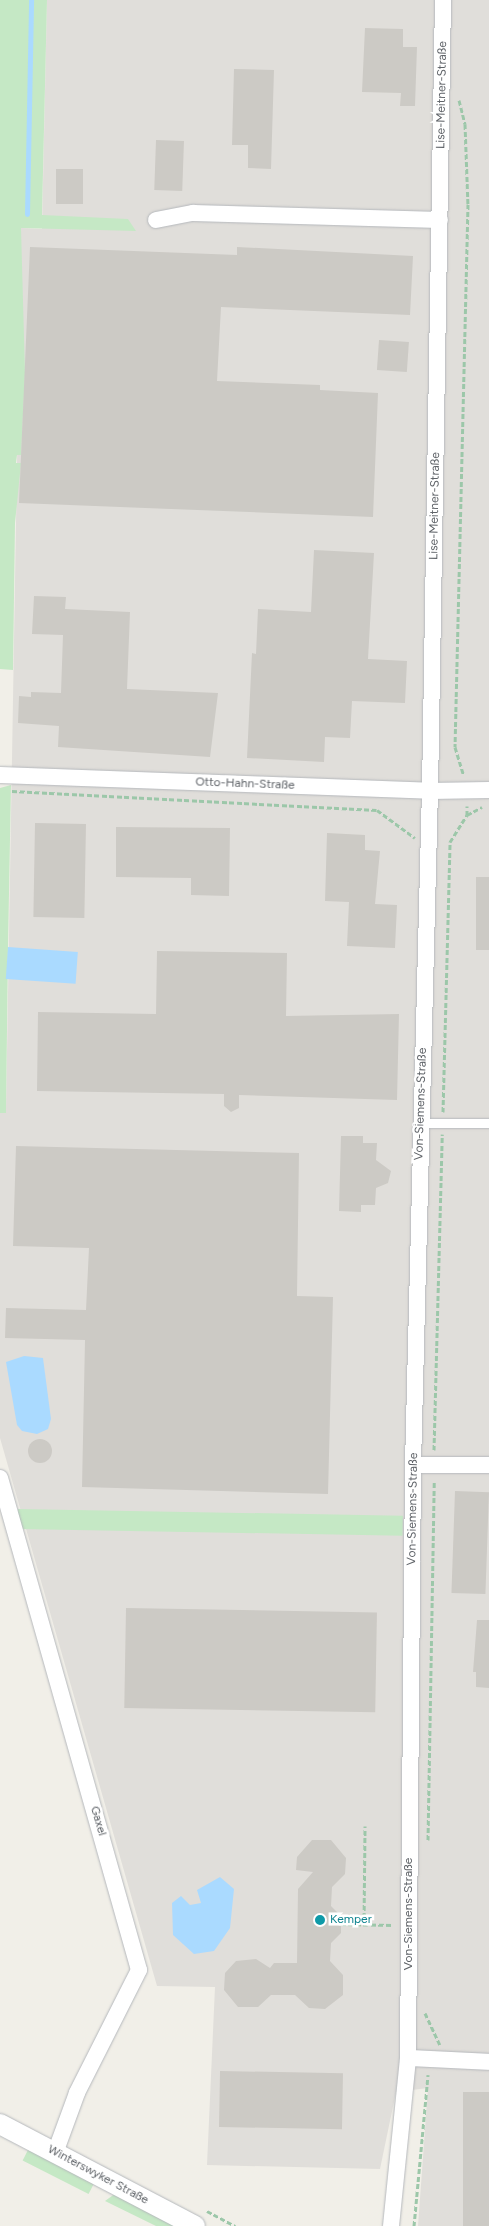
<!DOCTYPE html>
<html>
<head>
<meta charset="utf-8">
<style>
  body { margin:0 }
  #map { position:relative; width:489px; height:2226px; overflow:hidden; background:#f1efe8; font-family:Figtree,sans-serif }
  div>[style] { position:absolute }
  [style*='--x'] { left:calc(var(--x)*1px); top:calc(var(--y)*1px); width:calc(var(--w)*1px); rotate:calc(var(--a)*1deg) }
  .industrial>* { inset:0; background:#e0deda }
  .green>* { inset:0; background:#c5e8c5; transform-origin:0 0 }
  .water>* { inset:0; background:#aadaff; transform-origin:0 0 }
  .stream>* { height:5px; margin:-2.5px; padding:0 2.5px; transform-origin:2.5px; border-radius:2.5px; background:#aadaff }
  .building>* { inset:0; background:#cccac5; transform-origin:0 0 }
  .round { border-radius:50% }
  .path>* { height:3px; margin-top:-1.5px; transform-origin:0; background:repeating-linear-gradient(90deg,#9cc7a9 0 5px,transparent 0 7.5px) }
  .roads { filter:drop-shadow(0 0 1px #b5b8bc) drop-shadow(0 0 1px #b5b8bc) }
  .service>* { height:9px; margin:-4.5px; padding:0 4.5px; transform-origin:4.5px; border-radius:4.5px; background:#fff }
  .minor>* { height:16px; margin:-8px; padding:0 8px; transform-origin:8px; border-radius:8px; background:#fff }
  .tertiary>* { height:20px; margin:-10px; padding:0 10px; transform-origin:10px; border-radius:10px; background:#fff }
  .dots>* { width:14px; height:14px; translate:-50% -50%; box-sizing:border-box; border:2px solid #fff; border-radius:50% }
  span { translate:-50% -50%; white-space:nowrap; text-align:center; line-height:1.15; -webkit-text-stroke:5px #fff; paint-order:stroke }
  .street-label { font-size:12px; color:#5f6368 }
  .culture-label { font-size:12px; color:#0d838f }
  .left { translate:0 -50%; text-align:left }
</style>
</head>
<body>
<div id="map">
  <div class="industrial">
    <div style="clip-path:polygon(47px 0,489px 0,489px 2226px,418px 2226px,428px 2088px,396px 2092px,380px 2169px,207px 2165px,215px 1987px,157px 1986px,0 1438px,0 1113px,6px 1112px,21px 228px,42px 229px)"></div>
  </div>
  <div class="green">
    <div style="clip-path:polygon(0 0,47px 0,42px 215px,128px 219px,136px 231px,21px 228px,25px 373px,21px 455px,17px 455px,16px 463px,21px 463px,15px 523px,13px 670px,0 669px)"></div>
    <div style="clip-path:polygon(11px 785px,8px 947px,6px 1113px,0 1113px,0 788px)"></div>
    <div style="left:18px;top:1509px;width:385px;height:20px;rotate:1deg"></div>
    <div style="left:29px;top:2148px;width:74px;height:14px;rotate:27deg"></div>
    <div style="clip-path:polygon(116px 2193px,178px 2226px,156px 2226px,105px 2201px)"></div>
  </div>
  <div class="water">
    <div style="left:8px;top:947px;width:70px;height:32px;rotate:4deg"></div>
    <div style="clip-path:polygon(24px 1356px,43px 1358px,51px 1419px,48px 1429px,37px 1434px,22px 1431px,17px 1425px,6px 1362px)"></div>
    <div style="clip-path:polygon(220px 1877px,234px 1889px,230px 1928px,214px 1951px,194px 1954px,173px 1935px,172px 1903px,181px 1896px,190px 1905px,201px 1903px,197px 1890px)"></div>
  </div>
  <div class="stream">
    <div style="--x:27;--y:214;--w:214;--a:-88.9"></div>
  </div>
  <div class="building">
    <div style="clip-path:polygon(365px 28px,403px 29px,403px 47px,417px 47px,415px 106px,400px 106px,401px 93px,362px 92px)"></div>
    <div style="clip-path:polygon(234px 69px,274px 70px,271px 169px,248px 168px,248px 145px,232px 145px)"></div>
    <div style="left:156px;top:140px;width:28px;height:50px;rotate:2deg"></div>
    <div style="left:56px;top:169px;width:27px;height:35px"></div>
    <div style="clip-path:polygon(30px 247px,237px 255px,237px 247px,413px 256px,410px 315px,221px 307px,217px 381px,320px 385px,320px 390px,378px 393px,373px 517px,19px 503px)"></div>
    <div style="left:379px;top:340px;width:30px;height:30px;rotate:4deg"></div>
    <div style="clip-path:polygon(314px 550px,374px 553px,368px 659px,407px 661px,405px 703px,352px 701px,350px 738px,325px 737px,324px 762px,247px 758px,252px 653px,256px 654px,258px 609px,311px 612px)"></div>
    <div style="clip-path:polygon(34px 596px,66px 597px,65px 609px,130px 612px,127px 689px,218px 693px,210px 757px,58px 747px,59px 726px,18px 723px,19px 696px,31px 697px,31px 692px,61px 693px,63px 635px,32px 634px)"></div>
    <div style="left:35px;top:823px;width:51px;height:94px;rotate:1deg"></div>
    <div style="clip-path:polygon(116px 827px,230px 828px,229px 896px,191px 895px,191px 878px,116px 877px)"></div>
    <div style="clip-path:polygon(327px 833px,365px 835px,365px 850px,380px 851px,375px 904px,397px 905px,395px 948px,347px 946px,349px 902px,325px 901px)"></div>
    <div style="left:476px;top:877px;width:13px;height:73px"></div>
    <div style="clip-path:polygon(157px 951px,287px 953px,286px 1016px,399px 1014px,397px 1100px,239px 1095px,239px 1108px,231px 1112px,224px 1106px,224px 1094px,37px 1091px,38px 1012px,156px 1014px)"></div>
    <div style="clip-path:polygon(341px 1136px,363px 1136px,363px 1143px,377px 1143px,376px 1160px,391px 1171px,388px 1183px,376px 1188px,375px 1205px,361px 1205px,361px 1212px,339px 1211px)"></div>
    <div style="clip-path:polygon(16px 1146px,299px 1153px,297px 1296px,333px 1297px,328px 1494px,82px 1487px,85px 1340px,5px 1338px,6px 1308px,86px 1310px,89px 1248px,13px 1246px)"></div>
    <div class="round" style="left:28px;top:1439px;width:24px;height:24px"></div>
    <div style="left:455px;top:1491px;width:34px;height:102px;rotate:2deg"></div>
    <div style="left:126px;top:1608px;width:251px;height:100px;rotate:1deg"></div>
    <div style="clip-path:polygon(477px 1620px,489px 1620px,489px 1688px,476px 1687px,476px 1672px,473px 1672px)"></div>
    <div style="clip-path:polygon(312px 1840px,331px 1840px,346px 1858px,345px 1874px,332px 1887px,331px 1906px,341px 1916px,341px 1933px,331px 1943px,330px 1961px,343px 1975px,343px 1995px,325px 2009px,309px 2008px,295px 1995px,271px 1995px,258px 2007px,238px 2007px,224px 1990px,225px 1973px,236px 1961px,256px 1959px,270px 1968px,274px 1963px,297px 1963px,298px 1889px,313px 1872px,296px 1870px,297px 1857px)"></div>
    <div style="left:220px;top:2071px;width:123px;height:56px;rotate:1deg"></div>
    <div style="left:463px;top:2092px;width:26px;height:134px"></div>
  </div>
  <div class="path">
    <div style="--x:459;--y:100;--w:25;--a:76"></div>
    <div style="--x:465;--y:124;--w:80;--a:87.9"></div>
    <div style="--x:468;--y:204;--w:543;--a:91.37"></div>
    <div style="--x:455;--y:747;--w:28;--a:73"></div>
    <div style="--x:12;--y:791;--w:365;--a:3"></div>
    <div style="--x:377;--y:810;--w:47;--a:36.4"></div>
    <div style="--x:467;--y:815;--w:17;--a:-28"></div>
    <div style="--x:443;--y:1112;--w:270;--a:-88.5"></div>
    <div style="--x:450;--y:842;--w:32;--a:-58"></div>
    <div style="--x:467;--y:815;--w:9;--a:-90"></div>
    <div style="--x:434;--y:1450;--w:316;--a:-88.5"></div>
    <div style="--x:428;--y:1840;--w:359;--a:-89"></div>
    <div style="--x:341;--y:1924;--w:52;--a:1.1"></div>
    <div style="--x:364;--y:1925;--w:99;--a:-89.4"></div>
    <div style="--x:425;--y:2013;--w:35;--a:65"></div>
    <div style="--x:207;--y:2211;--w:32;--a:28"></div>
    <div style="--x:414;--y:2226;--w:152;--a:-84.7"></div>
  </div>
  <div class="roads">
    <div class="service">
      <div style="--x:420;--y:1123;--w:69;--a:0"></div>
    </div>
    <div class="minor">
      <div style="--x:156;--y:220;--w:38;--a:-11"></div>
      <div style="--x:193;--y:213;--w:247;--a:1.6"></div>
      <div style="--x:0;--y:775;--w:430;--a:2.1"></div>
      <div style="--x:430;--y:791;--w:59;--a:-1"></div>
      <div style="--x:413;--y:1465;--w:76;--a:0"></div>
      <div style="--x:0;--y:1478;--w:511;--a:74.22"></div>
      <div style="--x:139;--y:1970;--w:138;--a:116.8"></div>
      <div style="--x:77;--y:2093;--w:64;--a:110.1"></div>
      <div style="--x:408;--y:2058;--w:81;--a:2.8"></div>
      <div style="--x:391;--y:2226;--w:169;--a:-84.2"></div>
      <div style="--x:408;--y:2058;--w:593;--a:-89.52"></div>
      <div style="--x:413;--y:1465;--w:674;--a:-88.56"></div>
      <div style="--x:430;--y:791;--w:791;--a:-89.06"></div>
    </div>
    <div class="tertiary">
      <div style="--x:0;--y:2124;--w:220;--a:27.6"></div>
    </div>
  </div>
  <div class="dots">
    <div style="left:320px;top:1920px;background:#0f9aa8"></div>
  </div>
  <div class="street-label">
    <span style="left:442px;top:95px;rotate:-89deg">Lise-Meitner-Straße</span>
    <span style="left:435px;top:506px;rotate:-89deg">Lise-Meitner-Straße</span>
    <span style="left:245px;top:784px;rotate:2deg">Otto-Hahn-Straße</span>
    <span style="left:421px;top:1104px;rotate:-88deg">Von-Siemens-Straße</span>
    <span style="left:413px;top:1509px;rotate:-89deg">Von-Siemens-Straße</span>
    <span style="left:98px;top:1821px;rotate:74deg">Gaxel</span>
    <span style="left:409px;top:1914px;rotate:-90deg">Von-Siemens-Straße</span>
    <span style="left:98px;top:2175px;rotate:28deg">Winterswyker Straße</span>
  </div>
  <div class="culture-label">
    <span class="left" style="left:330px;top:1920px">Kemper</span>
  </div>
</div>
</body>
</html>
